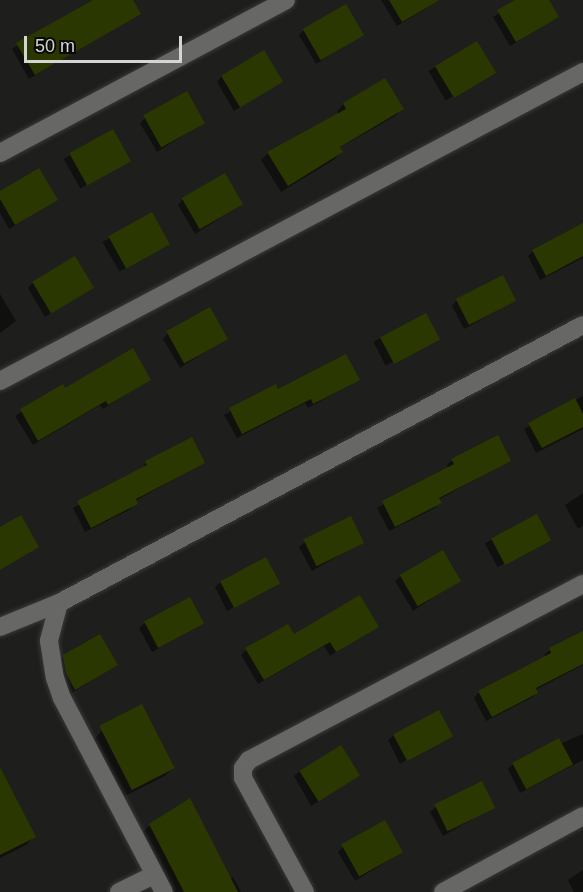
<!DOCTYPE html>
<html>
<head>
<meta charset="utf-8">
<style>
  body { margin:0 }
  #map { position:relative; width:583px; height:892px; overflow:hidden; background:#1e1e1c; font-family:Helvetica,sans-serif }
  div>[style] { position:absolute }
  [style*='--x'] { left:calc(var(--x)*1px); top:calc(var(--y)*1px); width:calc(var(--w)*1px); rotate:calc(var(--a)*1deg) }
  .shadow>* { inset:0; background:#0007; transform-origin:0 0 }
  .building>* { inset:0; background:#2b3700; transform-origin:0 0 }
  .roads { filter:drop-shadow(0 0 2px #393938) drop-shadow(0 0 2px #393938) }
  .street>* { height:18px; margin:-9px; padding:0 9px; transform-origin:9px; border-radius:9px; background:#676865 }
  span { translate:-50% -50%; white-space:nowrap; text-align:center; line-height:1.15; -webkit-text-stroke:4.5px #080807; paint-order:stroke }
  .scale { position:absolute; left:24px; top:36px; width:158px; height:27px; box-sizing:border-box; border:3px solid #d5d5d4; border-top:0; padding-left:8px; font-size:18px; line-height:21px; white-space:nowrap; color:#d5d5d4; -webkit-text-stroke:4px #080807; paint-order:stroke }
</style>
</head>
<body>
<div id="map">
  <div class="shadow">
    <div style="clip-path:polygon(95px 0,131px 0,139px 14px,29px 79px,12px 49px)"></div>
    <div style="clip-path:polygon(381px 0,440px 0,397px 26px)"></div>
    <div style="clip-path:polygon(518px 0,547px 0,557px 17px,510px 46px,493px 17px)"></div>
    <div style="clip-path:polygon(304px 30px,362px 35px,316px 64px,299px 35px)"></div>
    <div style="left:477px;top:43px;width:34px;height:56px;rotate:60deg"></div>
    <div style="clip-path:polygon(222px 76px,281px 82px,234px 111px,217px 82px)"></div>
    <div style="clip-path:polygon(385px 80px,402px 109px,395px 116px,339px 148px,341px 152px,335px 159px,281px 192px,261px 160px,268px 153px,339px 115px,337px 111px,344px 104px)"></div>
    <div style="clip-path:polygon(145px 118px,203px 123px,157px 152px,140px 123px)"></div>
    <div style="left:112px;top:131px;width:34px;height:56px;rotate:60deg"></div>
    <div style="clip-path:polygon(0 193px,56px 200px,9px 229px,0 213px)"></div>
    <div style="clip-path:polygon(183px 199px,242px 204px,195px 234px,178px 205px)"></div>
    <div style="left:151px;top:214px;width:34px;height:56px;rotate:60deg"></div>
    <div style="clip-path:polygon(583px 237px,583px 258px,540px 280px,528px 256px,533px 251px)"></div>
    <div style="clip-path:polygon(33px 282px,92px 287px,45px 317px,28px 288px)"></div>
    <div style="clip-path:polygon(0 294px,16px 321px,0 333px)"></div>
    <div style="clip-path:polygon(457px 300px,514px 301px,464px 329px,452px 306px)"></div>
    <div style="left:426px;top:315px;width:27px;height:59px;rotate:63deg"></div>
    <div style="clip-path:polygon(168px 333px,227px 338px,180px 368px,163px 339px)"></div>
    <div style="clip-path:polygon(149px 380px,103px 409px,100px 405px,33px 445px,15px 416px,62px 386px,65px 390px)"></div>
    <div style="clip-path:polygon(358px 380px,308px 408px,305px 403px,237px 438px,224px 415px,275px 386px,278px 391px)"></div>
    <div style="clip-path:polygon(583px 396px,583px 429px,536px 453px,524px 429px)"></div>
    <div style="clip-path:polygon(452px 460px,510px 460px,438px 500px,440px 503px,435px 508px,389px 531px,377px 508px,448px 468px,447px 465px)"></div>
    <div style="clip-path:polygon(146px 462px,203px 463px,135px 501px,131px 509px,85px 532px,73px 508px,142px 470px)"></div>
    <div style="clip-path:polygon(583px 493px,583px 526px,578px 529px,565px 505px)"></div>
    <div style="left:536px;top:516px;width:27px;height:58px;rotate:62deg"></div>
    <div style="clip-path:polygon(305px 542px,362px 542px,312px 571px,299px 547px)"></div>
    <div style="clip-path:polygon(401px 576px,459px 581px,413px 611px,395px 581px)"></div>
    <div style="clip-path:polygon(221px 582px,278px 582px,227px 611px,215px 587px)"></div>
    <div style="clip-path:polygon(145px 623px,202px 623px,152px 652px,139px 628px)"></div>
    <div style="clip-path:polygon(377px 626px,330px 656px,324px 646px,258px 684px,241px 655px,246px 650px,294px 636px)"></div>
    <div style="clip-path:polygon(583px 633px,583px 665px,535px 690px,536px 693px,531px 698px,486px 721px,474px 698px,479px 692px,546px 658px,544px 655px,550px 650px)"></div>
    <div style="clip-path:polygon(64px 657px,116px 665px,70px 694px,58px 662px)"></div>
    <div style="clip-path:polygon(102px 731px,173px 768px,165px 776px,123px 797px,94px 739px)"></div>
    <div style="clip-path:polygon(583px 734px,583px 760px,520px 793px,508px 769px,513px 764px)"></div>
    <div style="clip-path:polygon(394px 735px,451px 735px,400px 764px,388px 740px)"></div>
    <div style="clip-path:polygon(300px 771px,358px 776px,311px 806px,294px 776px)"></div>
    <div style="clip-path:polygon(0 776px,34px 836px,26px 845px,0 858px)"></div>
    <div style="clip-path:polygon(436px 807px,493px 807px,443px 836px,430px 812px)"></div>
    <div style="clip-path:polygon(150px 825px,230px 879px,233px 877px,241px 892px,172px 892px,142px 833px)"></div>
    <div style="clip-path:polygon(343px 847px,402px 852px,355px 881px,338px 852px)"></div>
    <div style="clip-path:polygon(583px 870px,583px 892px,574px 892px,568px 880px)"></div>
  </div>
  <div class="building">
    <div style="clip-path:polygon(93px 0,133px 0,141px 14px,35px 75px,16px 43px)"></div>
    <div style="clip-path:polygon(389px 0,440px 0,402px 22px)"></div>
    <div style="clip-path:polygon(515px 0,549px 0,559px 17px,516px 42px,497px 10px)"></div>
    <div style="left:346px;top:4px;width:36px;height:50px;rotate:60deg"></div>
    <div style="left:477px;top:41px;width:37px;height:49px;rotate:59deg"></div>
    <div style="left:264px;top:50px;width:37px;height:50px;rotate:59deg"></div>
    <div style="clip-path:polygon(385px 78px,404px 109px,340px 147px,343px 152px,288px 186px,267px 152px,346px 109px,343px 103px)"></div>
    <div style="left:187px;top:91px;width:37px;height:50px;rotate:61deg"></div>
    <div style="left:113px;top:129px;width:37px;height:50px;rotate:61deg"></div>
    <div style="clip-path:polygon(39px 168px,58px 200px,15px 225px,0 199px,0 191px)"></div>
    <div style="left:225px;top:173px;width:36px;height:50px;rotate:60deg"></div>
    <div style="left:152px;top:212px;width:37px;height:50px;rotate:61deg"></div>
    <div style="clip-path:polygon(583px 223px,583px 256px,546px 276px,532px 250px)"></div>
    <div style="left:75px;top:256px;width:37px;height:50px;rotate:59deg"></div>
    <div style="left:503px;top:275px;width:29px;height:53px;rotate:63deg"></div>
    <div style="left:210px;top:307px;width:37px;height:50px;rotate:61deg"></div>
    <div style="left:426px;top:313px;width:30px;height:52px;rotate:62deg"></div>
    <div style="clip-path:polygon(133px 348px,151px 380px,108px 405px,106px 401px,38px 441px,20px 409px,63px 384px,65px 388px)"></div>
    <div style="clip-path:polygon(346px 354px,360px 380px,313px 404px,311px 399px,242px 434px,229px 408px,276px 384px,278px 389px)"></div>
    <div style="clip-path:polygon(575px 398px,583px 414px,583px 427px,542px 448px,528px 423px)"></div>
    <div style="clip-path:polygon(498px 435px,511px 461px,439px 498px,442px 503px,395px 527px,382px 501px,454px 464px,451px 459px)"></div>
    <div style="clip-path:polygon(192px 437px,205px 463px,136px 499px,138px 504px,91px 528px,77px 501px,147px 465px,145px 461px)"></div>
    <div style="left:537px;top:514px;width:30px;height:52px;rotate:62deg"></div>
    <div style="clip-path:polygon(21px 515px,39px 547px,0 570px,0 527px)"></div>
    <div style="left:351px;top:516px;width:30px;height:53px;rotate:64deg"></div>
    <div style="left:443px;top:550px;width:36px;height:50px;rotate:60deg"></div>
    <div style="left:266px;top:557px;width:30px;height:52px;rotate:62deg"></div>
    <div style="clip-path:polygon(360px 595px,379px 627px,336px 652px,330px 642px,264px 680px,245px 648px,288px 624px,294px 634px)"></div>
    <div style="left:190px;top:597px;width:30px;height:52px;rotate:62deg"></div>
    <div style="clip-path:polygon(583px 631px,583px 664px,536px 688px,538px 693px,492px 717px,478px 691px,551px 653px,549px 648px)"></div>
    <div style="clip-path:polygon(100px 634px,118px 665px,75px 690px,66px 673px,63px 655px)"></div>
    <div style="left:142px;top:704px;width:72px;height:48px;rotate:63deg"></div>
    <div style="left:439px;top:710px;width:30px;height:52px;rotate:62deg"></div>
    <div style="left:559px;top:738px;width:30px;height:53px;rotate:62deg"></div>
    <div style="left:341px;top:745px;width:36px;height:49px;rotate:58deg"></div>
    <div style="clip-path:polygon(0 767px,36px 837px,0 855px)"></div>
    <div style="left:482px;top:781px;width:30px;height:53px;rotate:64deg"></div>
    <div style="clip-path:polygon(190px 798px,238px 892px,184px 892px,149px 824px)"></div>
    <div style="left:385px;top:820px;width:37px;height:50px;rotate:61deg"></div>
  </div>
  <div class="roads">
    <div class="street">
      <div style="--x:0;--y:153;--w:324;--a:-28.1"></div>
      <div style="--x:0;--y:381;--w:660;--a:-27.92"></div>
      <div style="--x:59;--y:603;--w:39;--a:105"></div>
      <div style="--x:49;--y:641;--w:37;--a:81"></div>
      <div style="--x:55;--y:678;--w:21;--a:71"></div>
      <div style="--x:62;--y:698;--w:219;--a:62.3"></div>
      <div style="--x:0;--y:627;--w:64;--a:-22.1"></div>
      <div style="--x:59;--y:603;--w:593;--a:-27.95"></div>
      <div style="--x:119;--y:892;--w:39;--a:-26"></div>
      <div style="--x:305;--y:892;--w:130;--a:-118.5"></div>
      <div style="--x:243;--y:778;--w:10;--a:-90"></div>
      <div style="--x:243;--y:768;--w:10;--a:-53"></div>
      <div style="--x:249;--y:760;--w:378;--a:-27.8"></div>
      <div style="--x:443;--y:892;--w:159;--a:-28.5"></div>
    </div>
  </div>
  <div class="scale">50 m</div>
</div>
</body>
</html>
